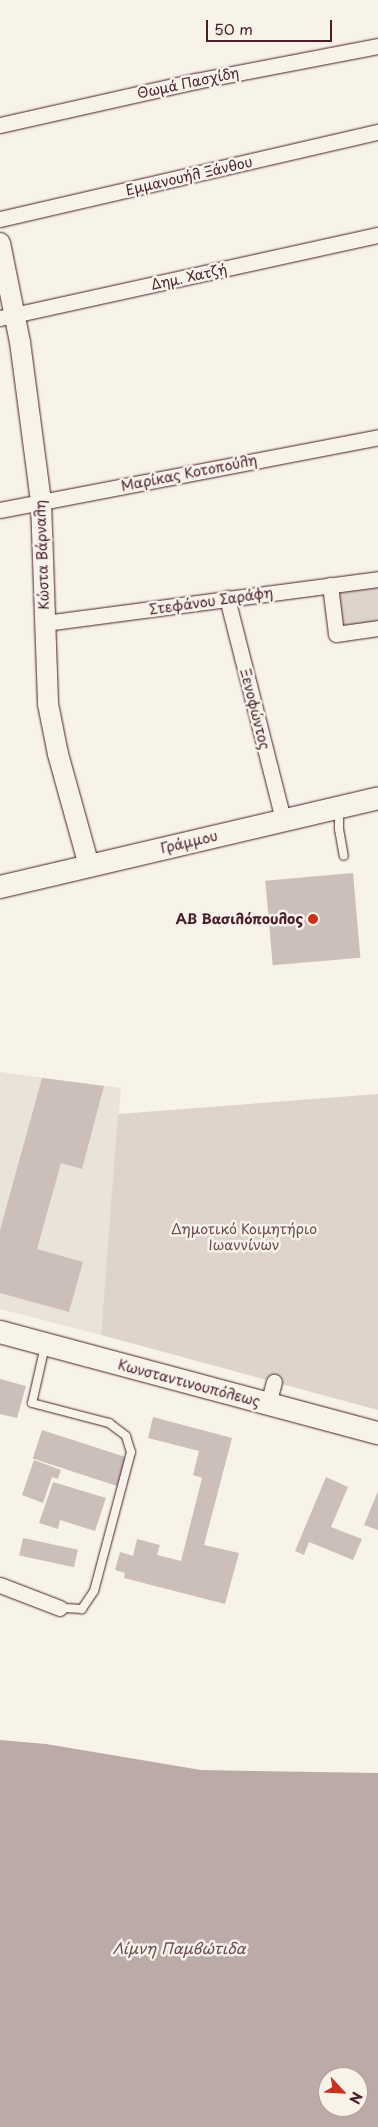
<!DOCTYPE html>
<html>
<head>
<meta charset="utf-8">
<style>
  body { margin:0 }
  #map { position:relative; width:378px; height:2127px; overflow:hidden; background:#f7f3e8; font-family:"Playpen Sans",sans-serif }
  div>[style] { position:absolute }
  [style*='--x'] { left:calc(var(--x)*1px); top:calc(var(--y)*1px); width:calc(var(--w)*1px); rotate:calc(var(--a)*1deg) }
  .built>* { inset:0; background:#eae3da }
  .green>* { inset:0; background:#ded4cc }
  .water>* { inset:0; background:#bcaaa7 }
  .building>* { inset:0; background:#ccbfb9; transform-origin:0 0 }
  .roads { filter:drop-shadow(0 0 1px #4a1f2b) drop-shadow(0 0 1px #4a1f2b) }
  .lane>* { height:8px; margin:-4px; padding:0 4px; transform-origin:4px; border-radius:4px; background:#f7f3e8 }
  .street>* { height:15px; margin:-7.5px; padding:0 7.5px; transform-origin:7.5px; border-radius:7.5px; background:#f7f3e8 }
  .secondary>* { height:20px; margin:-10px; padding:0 10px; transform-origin:10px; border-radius:10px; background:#f7f3e8 }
  .primary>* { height:22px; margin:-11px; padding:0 11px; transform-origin:11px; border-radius:11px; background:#f7f3e8 }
  .dots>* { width:14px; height:14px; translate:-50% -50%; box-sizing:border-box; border:2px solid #f7f3e8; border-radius:50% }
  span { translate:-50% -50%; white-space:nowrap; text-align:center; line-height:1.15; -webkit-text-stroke:5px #f7f3e8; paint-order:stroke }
  .street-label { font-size:14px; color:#4a1f2b }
  .poi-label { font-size:14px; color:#4a1f2b; font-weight:700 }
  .right { translate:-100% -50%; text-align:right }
  .park-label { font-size:14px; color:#6f4c53 }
  .water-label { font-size:15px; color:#6c4950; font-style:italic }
  .north { position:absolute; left:318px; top:2067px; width:50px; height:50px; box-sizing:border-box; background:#f7f3e8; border:1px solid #b29e9c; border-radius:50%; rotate:115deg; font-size:14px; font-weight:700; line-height:20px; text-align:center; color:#4a1f2b }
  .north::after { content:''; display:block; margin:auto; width:18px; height:22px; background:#c8321e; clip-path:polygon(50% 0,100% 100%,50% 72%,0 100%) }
  .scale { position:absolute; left:206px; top:20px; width:126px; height:22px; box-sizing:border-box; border:2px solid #4a1f2b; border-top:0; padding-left:6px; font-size:15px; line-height:18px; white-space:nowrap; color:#4a1f2b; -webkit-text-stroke:4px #f7f3e8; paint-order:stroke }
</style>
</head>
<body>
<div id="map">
  <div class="built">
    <div style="clip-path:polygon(0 1072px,121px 1088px,101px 1335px,0 1309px)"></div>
  </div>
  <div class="green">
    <div style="clip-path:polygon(378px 587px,378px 624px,343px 629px,339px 592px)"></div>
    <div style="clip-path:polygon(378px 1094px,378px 1410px,101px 1335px,118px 1114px)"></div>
  </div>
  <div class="water">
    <div style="clip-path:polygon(evenodd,0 1740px,46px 1744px,201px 1770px,378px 1773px,378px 2127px,0 2127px,0 1740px,328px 2077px,358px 2077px,358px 2107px,328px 2107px,328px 2077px)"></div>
  </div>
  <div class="building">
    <div style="left:353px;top:873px;width:85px;height:88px;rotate:85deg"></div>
    <div style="clip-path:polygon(42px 1078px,104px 1086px,82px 1169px,61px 1163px,37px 1249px,83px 1262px,69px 1312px,0 1293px,0 1230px)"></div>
    <div style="clip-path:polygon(0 1379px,26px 1386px,17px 1418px,0 1414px)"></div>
    <div style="clip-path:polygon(153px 1417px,232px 1438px,204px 1545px,239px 1553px,225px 1604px,124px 1578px,125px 1573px,115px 1570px,120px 1552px,133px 1556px,137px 1539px,160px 1545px,157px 1555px,181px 1561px,202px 1478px,193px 1475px,199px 1451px,148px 1438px)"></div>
    <div style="left:42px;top:1430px;width:91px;height:30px;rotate:18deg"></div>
    <div style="clip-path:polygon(34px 1460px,61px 1470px,58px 1479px,52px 1477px,43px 1503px,22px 1495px)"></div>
    <div style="clip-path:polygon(326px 1477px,348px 1487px,331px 1527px,362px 1539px,353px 1560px,309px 1542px,304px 1555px,295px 1551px)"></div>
    <div style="clip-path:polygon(53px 1482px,106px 1498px,95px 1531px,60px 1520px,58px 1529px,39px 1523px)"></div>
    <div style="clip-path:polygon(378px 1491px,378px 1530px,364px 1525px)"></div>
    <div style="left:23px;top:1538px;width:56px;height:18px;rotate:12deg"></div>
  </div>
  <div class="roads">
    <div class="lane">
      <div style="--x:339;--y:808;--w:21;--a:90"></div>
      <div style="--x:339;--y:829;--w:27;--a:80"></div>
      <div style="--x:45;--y:1346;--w:58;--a:102.8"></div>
      <div style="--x:32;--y:1403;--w:80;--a:14.6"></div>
      <div style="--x:109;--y:1423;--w:21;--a:37"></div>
      <div style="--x:126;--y:1436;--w:17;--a:73"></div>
      <div style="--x:131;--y:1452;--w:144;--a:104.9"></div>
      <div style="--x:94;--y:1591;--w:22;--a:124"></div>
      <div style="--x:82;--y:1609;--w:22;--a:-177"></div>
    </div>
    <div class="street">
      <div style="--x:0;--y:125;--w:201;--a:-12.7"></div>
      <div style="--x:196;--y:81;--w:185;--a:-10.9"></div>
      <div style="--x:0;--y:219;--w:388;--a:-13"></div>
      <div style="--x:0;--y:318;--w:387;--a:-12.4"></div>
      <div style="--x:0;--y:510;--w:385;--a:-10.9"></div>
      <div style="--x:330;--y:585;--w:49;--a:83"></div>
      <div style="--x:336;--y:634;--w:42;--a:-8.1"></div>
      <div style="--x:227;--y:598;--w:228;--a:75.8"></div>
      <div style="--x:45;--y:623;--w:336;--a:-7.5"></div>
      <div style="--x:268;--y:1404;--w:23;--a:-75"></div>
      <div style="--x:0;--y:1585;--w:64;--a:21"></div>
    </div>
    <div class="secondary">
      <div style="--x:0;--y:243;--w:101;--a:78.6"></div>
      <div style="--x:20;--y:342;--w:161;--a:82.5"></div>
      <div style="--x:41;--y:502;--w:202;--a:88"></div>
      <div style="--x:48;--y:704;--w:51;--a:78.7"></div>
      <div style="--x:58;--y:754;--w:116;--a:74.5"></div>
    </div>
    <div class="primary">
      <div style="--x:0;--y:887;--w:388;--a:-13.2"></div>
      <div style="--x:0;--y:1332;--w:391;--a:15"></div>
    </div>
  </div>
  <div class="dots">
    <div style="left:313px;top:919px;background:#c8321e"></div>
  </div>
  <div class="street-label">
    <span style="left:188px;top:83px;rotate:-12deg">Θωμά Πασχίδη</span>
    <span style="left:189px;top:176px;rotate:-13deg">Εμμανουήλ Ξάνθου</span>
    <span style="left:189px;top:277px;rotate:-12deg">Δημ. Χατζή</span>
    <span style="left:189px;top:473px;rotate:-11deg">Μαρίκας Κοτοπούλη</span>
    <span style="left:42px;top:555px;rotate:-92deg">Κώστα Βάρναλη</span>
    <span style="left:211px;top:601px;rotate:-8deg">Στεφάνου Σαράφη</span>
    <span style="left:255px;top:709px;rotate:76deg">Ξενοφώντος</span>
    <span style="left:189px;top:842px;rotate:-13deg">Γράμμου</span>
    <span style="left:189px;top:1383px;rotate:15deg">Κωνσταντινουπόλεως</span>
  </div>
  <div class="poi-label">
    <span class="right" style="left:303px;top:919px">ΑΒ Βασιλόπουλος</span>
  </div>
  <div class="park-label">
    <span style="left:244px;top:1237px">Δημοτικό Κοιμητήριο<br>Ιωαννίνων</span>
  </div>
  <div class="water-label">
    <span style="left:179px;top:1948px">Λίμνη Παμβώτιδα</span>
  </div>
  <div class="north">N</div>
  <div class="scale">50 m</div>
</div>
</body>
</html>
